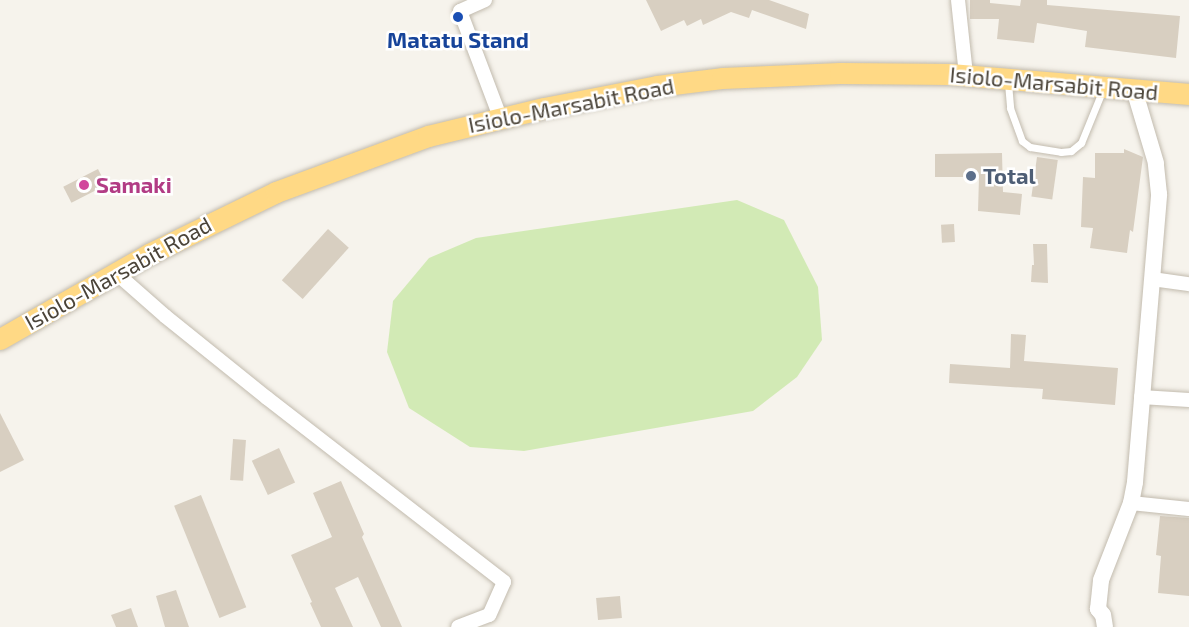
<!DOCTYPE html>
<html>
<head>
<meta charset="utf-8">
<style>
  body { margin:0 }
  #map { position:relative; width:1189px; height:627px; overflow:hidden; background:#f6f3ec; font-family:"Exo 2",sans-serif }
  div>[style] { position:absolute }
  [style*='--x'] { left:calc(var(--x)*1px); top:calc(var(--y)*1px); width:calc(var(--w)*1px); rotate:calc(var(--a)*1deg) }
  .green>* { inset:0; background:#d2eab5 }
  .building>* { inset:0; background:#d8cfc1; transform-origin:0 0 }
  .roads { filter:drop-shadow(0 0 2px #c2bbae) drop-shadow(0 0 2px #c2bbae) }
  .service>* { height:7px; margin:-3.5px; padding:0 3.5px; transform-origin:3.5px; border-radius:3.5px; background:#fff }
  .minor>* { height:14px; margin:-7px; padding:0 7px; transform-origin:7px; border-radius:7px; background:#fff }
  .tertiary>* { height:16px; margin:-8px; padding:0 8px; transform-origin:8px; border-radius:8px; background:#fff }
  .trunk>* { height:21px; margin:-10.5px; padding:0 10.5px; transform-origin:10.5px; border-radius:10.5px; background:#ffd985 }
  .dots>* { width:16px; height:16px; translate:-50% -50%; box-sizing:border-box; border:3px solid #fff; border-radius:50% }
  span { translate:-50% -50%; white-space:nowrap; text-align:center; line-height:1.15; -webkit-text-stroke:5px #fff; paint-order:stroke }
  .transit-label { font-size:22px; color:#164399; font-weight:700 }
  .street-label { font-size:22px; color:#4b4439 }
  .service-label { font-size:22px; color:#4e5e75; font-weight:700 }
  .left { translate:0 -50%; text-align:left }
  .hotel-label { font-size:22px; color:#b23c85; font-weight:700 }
</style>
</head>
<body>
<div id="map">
  <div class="green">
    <div style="clip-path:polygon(737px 200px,784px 220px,818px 287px,822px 340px,797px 377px,753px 411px,524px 451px,470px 447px,409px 408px,387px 352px,393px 301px,429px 258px,476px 238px)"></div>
  </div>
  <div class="building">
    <div style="clip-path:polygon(646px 0,769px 0,809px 14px,806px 29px,752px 10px,749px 18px,731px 12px,703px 25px,701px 19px,687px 26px,684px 20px,661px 31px)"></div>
    <div style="clip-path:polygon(970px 0,990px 0,990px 3px,1020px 6px,1021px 0,1047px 0,1047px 5px,1180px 16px,1176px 58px,1085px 47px,1087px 31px,1037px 23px,1034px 43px,997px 39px,999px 19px,970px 19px)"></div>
    <div style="clip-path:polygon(1124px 149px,1143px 157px,1133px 232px,1130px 230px,1127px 253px,1090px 248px,1093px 228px,1081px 227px,1083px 177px,1095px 178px,1095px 153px,1124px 153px)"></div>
    <div style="clip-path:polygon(1002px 153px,1003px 192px,1022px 194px,1020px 215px,978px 211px,979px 177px,935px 177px,935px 154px)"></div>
    <div style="left:1037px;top:157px;width:21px;height:40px;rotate:8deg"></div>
    <div style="left:98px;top:169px;width:18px;height:39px;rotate:63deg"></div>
    <div style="left:954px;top:224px;width:18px;height:13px;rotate:87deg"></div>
    <div style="left:328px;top:229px;width:28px;height:69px;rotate:42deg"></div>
    <div style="clip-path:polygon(1033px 244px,1047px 244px,1048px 283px,1031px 282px,1032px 265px,1034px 265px)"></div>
    <div style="clip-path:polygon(1011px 334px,1026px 335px,1024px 361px,1118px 368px,1115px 405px,1042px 399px,1043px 389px,949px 383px,950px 364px,1010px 368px)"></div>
    <div style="clip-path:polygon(0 413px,24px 460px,0 472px)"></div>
    <div style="left:233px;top:439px;width:13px;height:41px;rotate:4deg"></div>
    <div style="left:279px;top:448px;width:38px;height:30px;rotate:65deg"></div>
    <div style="clip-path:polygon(341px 481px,364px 534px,362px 537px,402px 627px,381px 627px,358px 577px,335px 588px,353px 627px,321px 627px,310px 603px,312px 602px,291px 555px,332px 537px,313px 493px)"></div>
    <div style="left:201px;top:495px;width:121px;height:29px;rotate:68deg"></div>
    <div style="clip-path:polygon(1160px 516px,1189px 518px,1189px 596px,1158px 593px,1161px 556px,1156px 555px)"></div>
    <div style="clip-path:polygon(176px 590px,189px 627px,165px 627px,156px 596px)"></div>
    <div style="left:620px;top:596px;width:22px;height:24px;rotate:85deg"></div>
    <div style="clip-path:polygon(131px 608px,138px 627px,116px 627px,111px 615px)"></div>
  </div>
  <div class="roads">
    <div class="service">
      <div style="--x:1008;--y:83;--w:25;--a:85"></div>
      <div style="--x:1010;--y:108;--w:35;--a:70"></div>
      <div style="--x:1022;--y:141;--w:10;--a:37"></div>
      <div style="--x:1030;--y:147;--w:31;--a:9"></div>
      <div style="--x:1061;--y:152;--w:10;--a:-6"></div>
      <div style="--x:1071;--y:151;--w:13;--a:-39"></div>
      <div style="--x:1081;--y:143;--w:58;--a:-67.8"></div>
    </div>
    <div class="minor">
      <div style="--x:485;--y:0;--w:27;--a:156"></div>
      <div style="--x:460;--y:11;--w:113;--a:69.3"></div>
      <div style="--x:958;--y:0;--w:75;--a:83.9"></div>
      <div style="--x:115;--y:272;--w:67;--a:41.3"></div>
      <div style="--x:165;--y:316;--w:131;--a:38.8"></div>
      <div style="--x:267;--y:398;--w:300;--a:37.8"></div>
      <div style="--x:504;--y:582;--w:36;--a:114"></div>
      <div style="--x:489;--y:615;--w:33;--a:159"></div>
      <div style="--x:1152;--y:279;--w:37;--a:8"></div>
      <div style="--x:1141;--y:397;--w:48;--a:3.6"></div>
      <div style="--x:1131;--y:503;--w:58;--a:5.9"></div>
    </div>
    <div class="tertiary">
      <div style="--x:1105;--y:627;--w:12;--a:-99"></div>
      <div style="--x:1103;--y:615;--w:8;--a:-130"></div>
      <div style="--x:1098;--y:609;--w:29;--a:-84"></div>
      <div style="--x:1101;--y:580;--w:83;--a:-68.7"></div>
      <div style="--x:1131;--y:503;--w:21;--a:-79"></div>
      <div style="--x:1135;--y:482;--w:289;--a:-85.2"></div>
      <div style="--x:1159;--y:194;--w:31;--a:-96"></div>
      <div style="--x:1156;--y:163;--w:77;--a:-106.6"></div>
    </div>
    <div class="trunk">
      <div style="--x:0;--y:339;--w:172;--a:-29.7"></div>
      <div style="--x:149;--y:254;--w:141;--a:-26"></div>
      <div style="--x:276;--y:192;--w:162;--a:-20.2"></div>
      <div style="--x:428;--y:136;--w:119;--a:-13.6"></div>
      <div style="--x:544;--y:108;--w:115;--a:-11"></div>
      <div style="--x:657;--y:86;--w:65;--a:-7"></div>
      <div style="--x:722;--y:78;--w:118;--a:-2.4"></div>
      <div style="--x:840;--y:73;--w:110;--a:0.5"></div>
      <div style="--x:950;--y:74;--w:240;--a:4.8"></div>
    </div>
  </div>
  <div class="dots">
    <div style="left:458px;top:17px;background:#1a4fb4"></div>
    <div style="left:971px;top:176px;background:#5c6f8a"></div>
    <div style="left:84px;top:185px;background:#d1479c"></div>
  </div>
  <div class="transit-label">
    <span style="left:458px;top:40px">Matatu Stand</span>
  </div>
  <div class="street-label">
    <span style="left:1054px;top:83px;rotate:5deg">Isiolo-Marsabit Road</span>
    <span style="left:571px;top:105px;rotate:-11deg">Isiolo-Marsabit Road</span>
    <span style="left:118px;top:273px;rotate:-29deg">Isiolo-Marsabit Road</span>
  </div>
  <div class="service-label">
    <span class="left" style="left:983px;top:176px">Total</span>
  </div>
  <div class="hotel-label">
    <span class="left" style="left:96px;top:185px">Samaki</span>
  </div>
</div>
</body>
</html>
